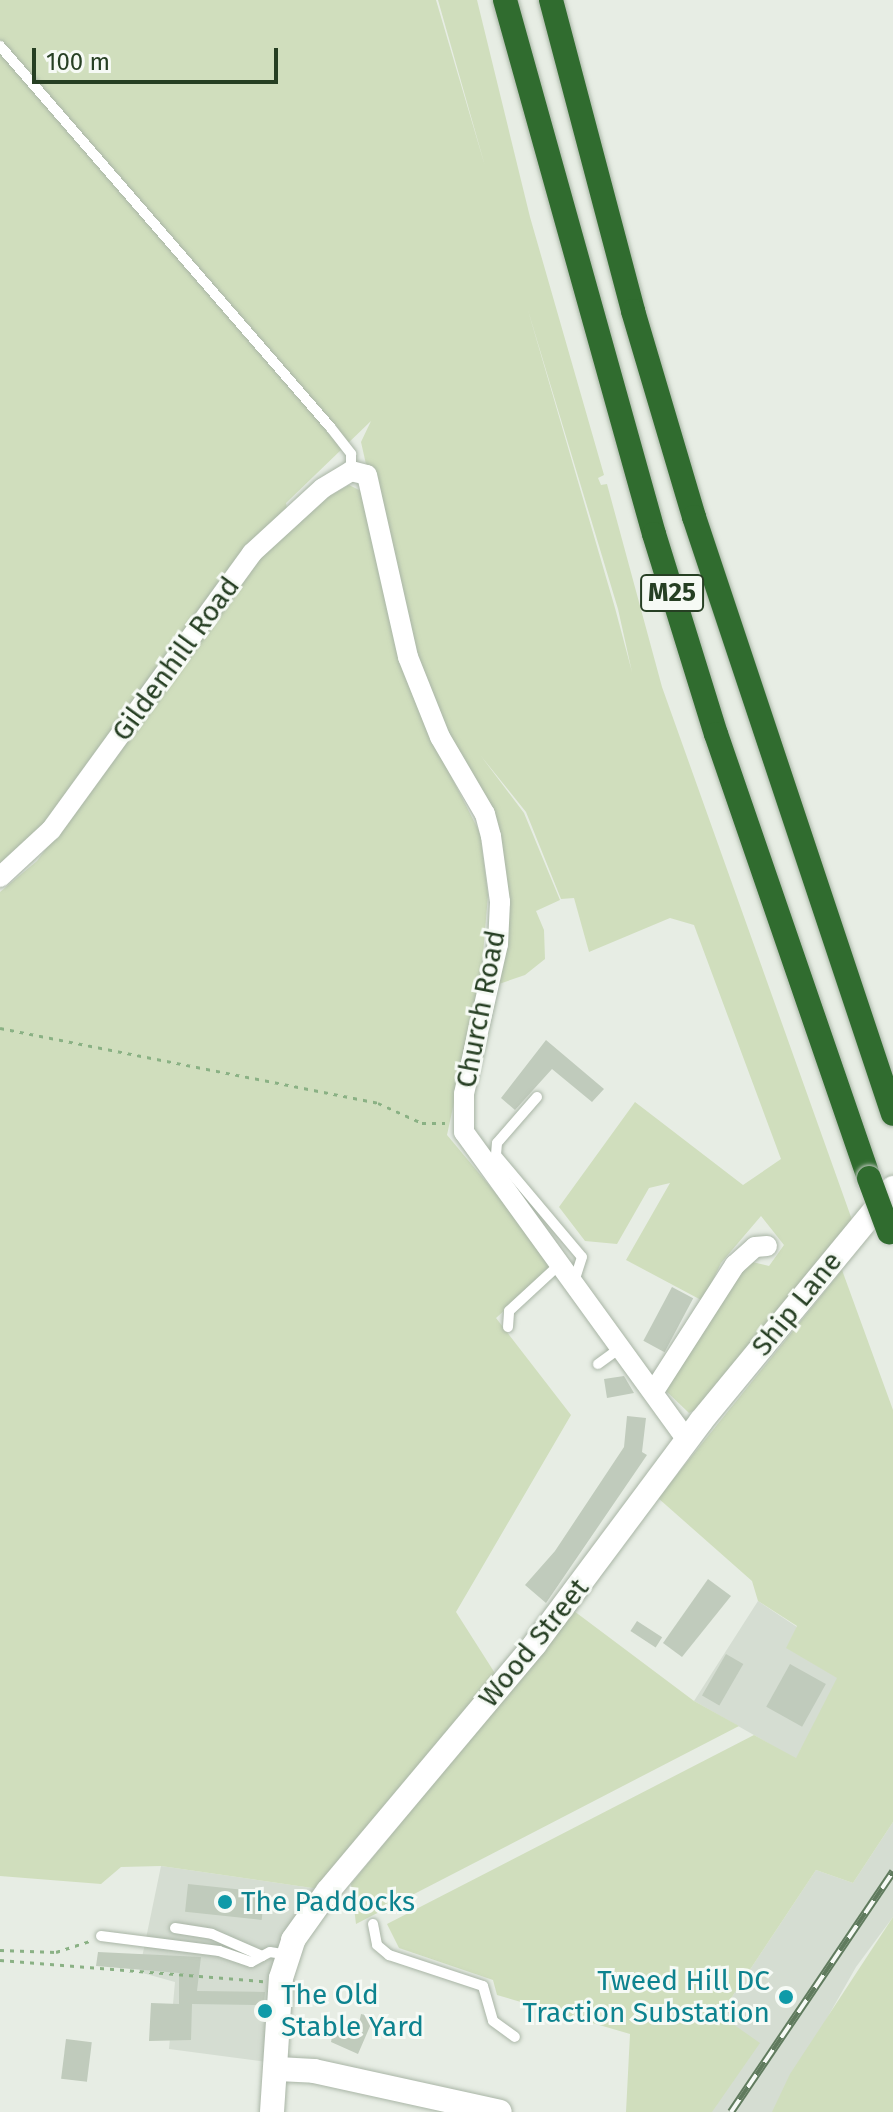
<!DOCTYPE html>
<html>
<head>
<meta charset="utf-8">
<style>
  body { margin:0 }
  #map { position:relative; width:893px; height:2112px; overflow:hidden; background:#e7ede4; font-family:"Fira Sans",sans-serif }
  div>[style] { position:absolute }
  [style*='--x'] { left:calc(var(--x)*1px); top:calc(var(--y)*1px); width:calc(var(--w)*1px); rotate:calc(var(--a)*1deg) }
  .built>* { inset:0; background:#d5ddd2 }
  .green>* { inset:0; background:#d0debd }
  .building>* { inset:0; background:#c0cbbc; transform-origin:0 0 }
  .path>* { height:3px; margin-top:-1.5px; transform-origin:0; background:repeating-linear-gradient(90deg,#8ab184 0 4px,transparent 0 10px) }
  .roads { filter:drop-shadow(0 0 2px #a9b5a6) drop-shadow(0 0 2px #a9b5a6) }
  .service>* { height:10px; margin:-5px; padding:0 5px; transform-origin:5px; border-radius:5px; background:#fff }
  .minor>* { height:20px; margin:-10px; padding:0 10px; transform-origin:10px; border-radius:10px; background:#fff }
  .tertiary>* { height:24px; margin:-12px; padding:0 12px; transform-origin:12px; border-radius:12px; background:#fff }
  .motorway>* { height:24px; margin:-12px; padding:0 12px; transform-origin:12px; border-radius:12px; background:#306c2f }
  .rail>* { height:8px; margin-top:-4px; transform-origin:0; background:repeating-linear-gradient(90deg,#f6faf5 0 15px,#607b5e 0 30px); box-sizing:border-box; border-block:2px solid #607b5e }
  .bridges { filter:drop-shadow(0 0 2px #c2c9c1) drop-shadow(0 0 2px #c2c9c1) }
  .motorway-bridge>* { height:24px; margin:-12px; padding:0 12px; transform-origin:12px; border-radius:12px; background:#306c2f }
  .dots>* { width:22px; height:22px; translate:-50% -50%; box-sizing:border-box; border:4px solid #f6faf5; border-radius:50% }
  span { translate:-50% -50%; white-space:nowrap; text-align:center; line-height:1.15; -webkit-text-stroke:6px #f6faf5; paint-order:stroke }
  .shield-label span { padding:2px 6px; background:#f6faf5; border:2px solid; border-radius:6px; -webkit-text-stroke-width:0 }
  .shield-label { font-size:26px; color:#263f23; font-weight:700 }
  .street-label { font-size:28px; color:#263f23 }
  .culture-label { font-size:28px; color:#0d838f }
  .left { translate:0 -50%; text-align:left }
  .right { translate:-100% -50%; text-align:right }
  .scale { position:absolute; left:32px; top:48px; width:246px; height:36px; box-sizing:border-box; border:4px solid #263f23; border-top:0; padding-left:10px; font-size:24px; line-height:28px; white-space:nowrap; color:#263f23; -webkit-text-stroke:6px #f6faf5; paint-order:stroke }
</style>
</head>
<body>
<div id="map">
  <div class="built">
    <div style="clip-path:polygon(758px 1601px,797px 1627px,787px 1648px,838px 1678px,796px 1759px,694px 1701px)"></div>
    <div style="clip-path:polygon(893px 1822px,893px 1917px,856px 1967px,774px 2112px,699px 2112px,759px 2044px,720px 2015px,816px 1870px,853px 1883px)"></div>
    <div style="clip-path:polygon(161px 1866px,319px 1889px,268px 2062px,169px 2049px,175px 1982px,139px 1972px)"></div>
  </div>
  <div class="green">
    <div style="clip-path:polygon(evenodd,0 0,436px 0,485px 166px,438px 0,477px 0,530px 217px,604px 475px,598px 478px,601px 485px,607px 484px,662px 687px,856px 1231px,702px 1406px,689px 1413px,662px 1387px,748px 1261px,769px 1266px,784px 1245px,761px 1216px,721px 1263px,703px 1301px,626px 1260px,670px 1183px,649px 1188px,617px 1244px,585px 1241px,559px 1207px,635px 1102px,743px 1185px,781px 1159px,694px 925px,670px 918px,589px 952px,574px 898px,561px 899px,526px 812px,481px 756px,524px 813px,560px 900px,536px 911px,544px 930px,545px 959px,525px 975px,490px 987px,493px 836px,409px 656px,361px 442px,371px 421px,286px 503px,288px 514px,104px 754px,0 875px,0 0,527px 307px,618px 609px,632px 672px,615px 608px,527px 307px)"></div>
    <div style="clip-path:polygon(349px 485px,367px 494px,429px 733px,480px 833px,488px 895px,481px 978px,447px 1135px,555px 1264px,496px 1318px,571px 1415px,456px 1612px,498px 1678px,319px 1889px,161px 1866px,121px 1867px,101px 1884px,0 1876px,0 892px,37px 861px,260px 559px,307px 509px)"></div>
    <div style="clip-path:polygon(842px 1270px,893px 1410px,893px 1822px,853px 1883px,816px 1870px,720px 2015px,760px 2043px,712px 2112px,626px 2112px,630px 2034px,497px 1995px,493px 1980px,399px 1948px,387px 1924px,754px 1735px,796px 1758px,837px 1678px,786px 1648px,797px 1626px,758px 1601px,752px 1581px,658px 1498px)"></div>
    <div style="clip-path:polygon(574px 1611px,694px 1701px,739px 1726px,356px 1924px,351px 1884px)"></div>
    <div style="clip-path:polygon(893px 1917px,893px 2112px,772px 2112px,790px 2074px)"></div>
  </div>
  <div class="building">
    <div style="clip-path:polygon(546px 1040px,604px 1089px,592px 1102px,552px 1069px,515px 1110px,501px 1098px)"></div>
    <div style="left:672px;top:1287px;width:24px;height:61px;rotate:28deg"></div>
    <div style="clip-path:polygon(624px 1376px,634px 1393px,607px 1398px,604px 1379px)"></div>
    <div style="clip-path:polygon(627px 1416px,646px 1418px,642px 1452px,647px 1455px,546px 1603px,525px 1585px,555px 1551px,624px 1447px)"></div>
    <div style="clip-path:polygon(708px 1579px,731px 1596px,682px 1657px,663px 1643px)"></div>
    <div style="left:637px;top:1621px;width:30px;height:12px;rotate:33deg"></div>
    <div style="left:726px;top:1654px;width:20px;height:48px;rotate:30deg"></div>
    <div style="left:790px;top:1664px;width:41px;height:49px;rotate:29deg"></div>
    <div style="left:188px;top:1884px;width:77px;height:28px;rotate:6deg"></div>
    <div style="clip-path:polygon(98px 1952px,201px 1957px,197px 1991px,265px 1992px,263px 2017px,258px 2017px,258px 2005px,192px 2004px,191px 2040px,149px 2041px,151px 2003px,179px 2004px,179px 1973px,96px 1966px)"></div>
    <div style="clip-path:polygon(361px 2014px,374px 2017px,358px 2054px,331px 2042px,335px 2023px,358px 2028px)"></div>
    <div style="left:66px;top:2039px;width:26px;height:40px;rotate:7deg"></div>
  </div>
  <div class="path">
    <div style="--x:0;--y:1028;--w:385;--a:11.2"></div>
    <div style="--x:378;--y:1103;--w:48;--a:24.4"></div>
    <div style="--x:422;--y:1123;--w:23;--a:0"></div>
    <div style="--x:0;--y:1950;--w:56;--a:2"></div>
    <div style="--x:56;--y:1952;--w:36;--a:-18"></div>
    <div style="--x:0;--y:1960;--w:264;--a:4.6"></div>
  </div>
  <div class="roads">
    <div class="service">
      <div style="--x:0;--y:46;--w:505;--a:49.09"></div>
      <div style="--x:331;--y:428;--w:33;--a:52"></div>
      <div style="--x:351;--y:454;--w:17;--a:90"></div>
      <div style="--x:537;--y:1097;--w:61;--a:131"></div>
      <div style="--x:497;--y:1143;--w:12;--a:95"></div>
      <div style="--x:496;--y:1155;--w:133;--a:49.9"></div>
      <div style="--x:582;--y:1257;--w:22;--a:108"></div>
      <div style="--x:508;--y:1327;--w:16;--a:-86"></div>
      <div style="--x:509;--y:1311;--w:71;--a:-42.7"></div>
      <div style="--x:598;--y:1364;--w:29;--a:-36"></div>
      <div style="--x:373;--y:1924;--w:21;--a:79"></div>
      <div style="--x:377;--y:1945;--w:16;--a:40"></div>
      <div style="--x:389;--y:1955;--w:99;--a:18.3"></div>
      <div style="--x:483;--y:1986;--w:36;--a:74"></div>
      <div style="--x:493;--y:2021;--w:27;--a:36"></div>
      <div style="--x:175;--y:1928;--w:37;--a:9"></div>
      <div style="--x:212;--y:1934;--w:55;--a:23.7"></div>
      <div style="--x:101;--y:1936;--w:119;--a:7.2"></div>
      <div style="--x:219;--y:1951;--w:34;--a:19"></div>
      <div style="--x:251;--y:1962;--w:21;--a:-28"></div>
      <div style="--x:270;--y:1952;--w:18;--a:9"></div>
    </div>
    <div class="minor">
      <div style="--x:0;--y:877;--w:69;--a:-42.7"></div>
      <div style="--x:51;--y:830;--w:342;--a:-54"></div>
      <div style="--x:252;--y:553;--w:96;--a:-42.5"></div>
      <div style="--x:323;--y:488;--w:33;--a:-31"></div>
      <div style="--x:351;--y:471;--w:16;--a:14"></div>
      <div style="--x:367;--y:475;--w:187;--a:77.3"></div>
      <div style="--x:408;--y:657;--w:86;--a:68.2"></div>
      <div style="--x:440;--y:737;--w:89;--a:59.7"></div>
      <div style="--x:485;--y:814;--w:23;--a:75"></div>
      <div style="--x:491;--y:836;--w:67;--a:82.2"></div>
      <div style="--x:500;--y:902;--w:42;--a:92.7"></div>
      <div style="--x:498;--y:944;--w:154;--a:102.8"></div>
      <div style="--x:464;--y:1094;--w:38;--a:90"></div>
      <div style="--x:464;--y:1132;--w:380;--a:54.1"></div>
      <div style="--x:654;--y:1391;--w:150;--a:-57.3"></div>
      <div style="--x:735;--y:1265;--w:27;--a:-42"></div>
      <div style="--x:755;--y:1247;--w:12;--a:-5"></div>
    </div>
    <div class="tertiary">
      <div style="--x:278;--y:2069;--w:36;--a:3"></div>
      <div style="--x:314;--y:2071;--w:190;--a:12.4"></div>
      <div style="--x:272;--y:2112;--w:134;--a:-86.2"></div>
      <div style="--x:281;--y:1978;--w:40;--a:-72"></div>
      <div style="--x:293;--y:1940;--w:60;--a:-54.5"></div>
      <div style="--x:328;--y:1891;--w:322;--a:-50"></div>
      <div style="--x:535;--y:1644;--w:278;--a:-53.3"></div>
      <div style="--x:701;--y:1421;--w:302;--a:-50.5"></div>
    </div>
    <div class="motorway">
      <div style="--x:505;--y:0;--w:554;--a:74.41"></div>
      <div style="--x:654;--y:534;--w:209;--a:72.8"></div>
      <div style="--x:716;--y:734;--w:470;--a:71"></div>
      <div style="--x:551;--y:0;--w:322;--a:75.2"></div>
      <div style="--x:633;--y:311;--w:215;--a:73.5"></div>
      <div style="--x:694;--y:517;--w:629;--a:71.57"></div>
    </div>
  </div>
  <div class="rail">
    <div style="--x:731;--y:2112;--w:290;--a:-56"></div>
  </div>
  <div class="bridges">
    <div class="motorway-bridge">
      <div style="--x:869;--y:1178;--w:58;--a:69.7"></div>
    </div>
  </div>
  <div class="dots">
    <div style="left:225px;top:1902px;background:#0f9aa8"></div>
    <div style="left:786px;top:1997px;background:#0f9aa8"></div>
    <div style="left:265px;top:2011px;background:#0f9aa8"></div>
  </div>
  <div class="shield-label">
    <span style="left:672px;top:593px">M25</span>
  </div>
  <div class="street-label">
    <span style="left:176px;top:659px;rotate:-54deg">Gildenhill Road</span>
    <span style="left:481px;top:1009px;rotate:-79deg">Church Road</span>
    <span style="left:797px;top:1304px;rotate:-51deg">Ship Lane</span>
    <span style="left:534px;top:1643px;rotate:-51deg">Wood Street</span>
  </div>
  <div class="culture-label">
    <span class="left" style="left:241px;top:1902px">The Paddocks</span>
    <span class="right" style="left:770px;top:1997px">Tweed Hill DC<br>Traction Substation</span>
    <span class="left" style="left:281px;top:2011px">The Old<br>Stable Yard</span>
  </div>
  <div class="scale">100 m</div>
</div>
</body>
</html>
